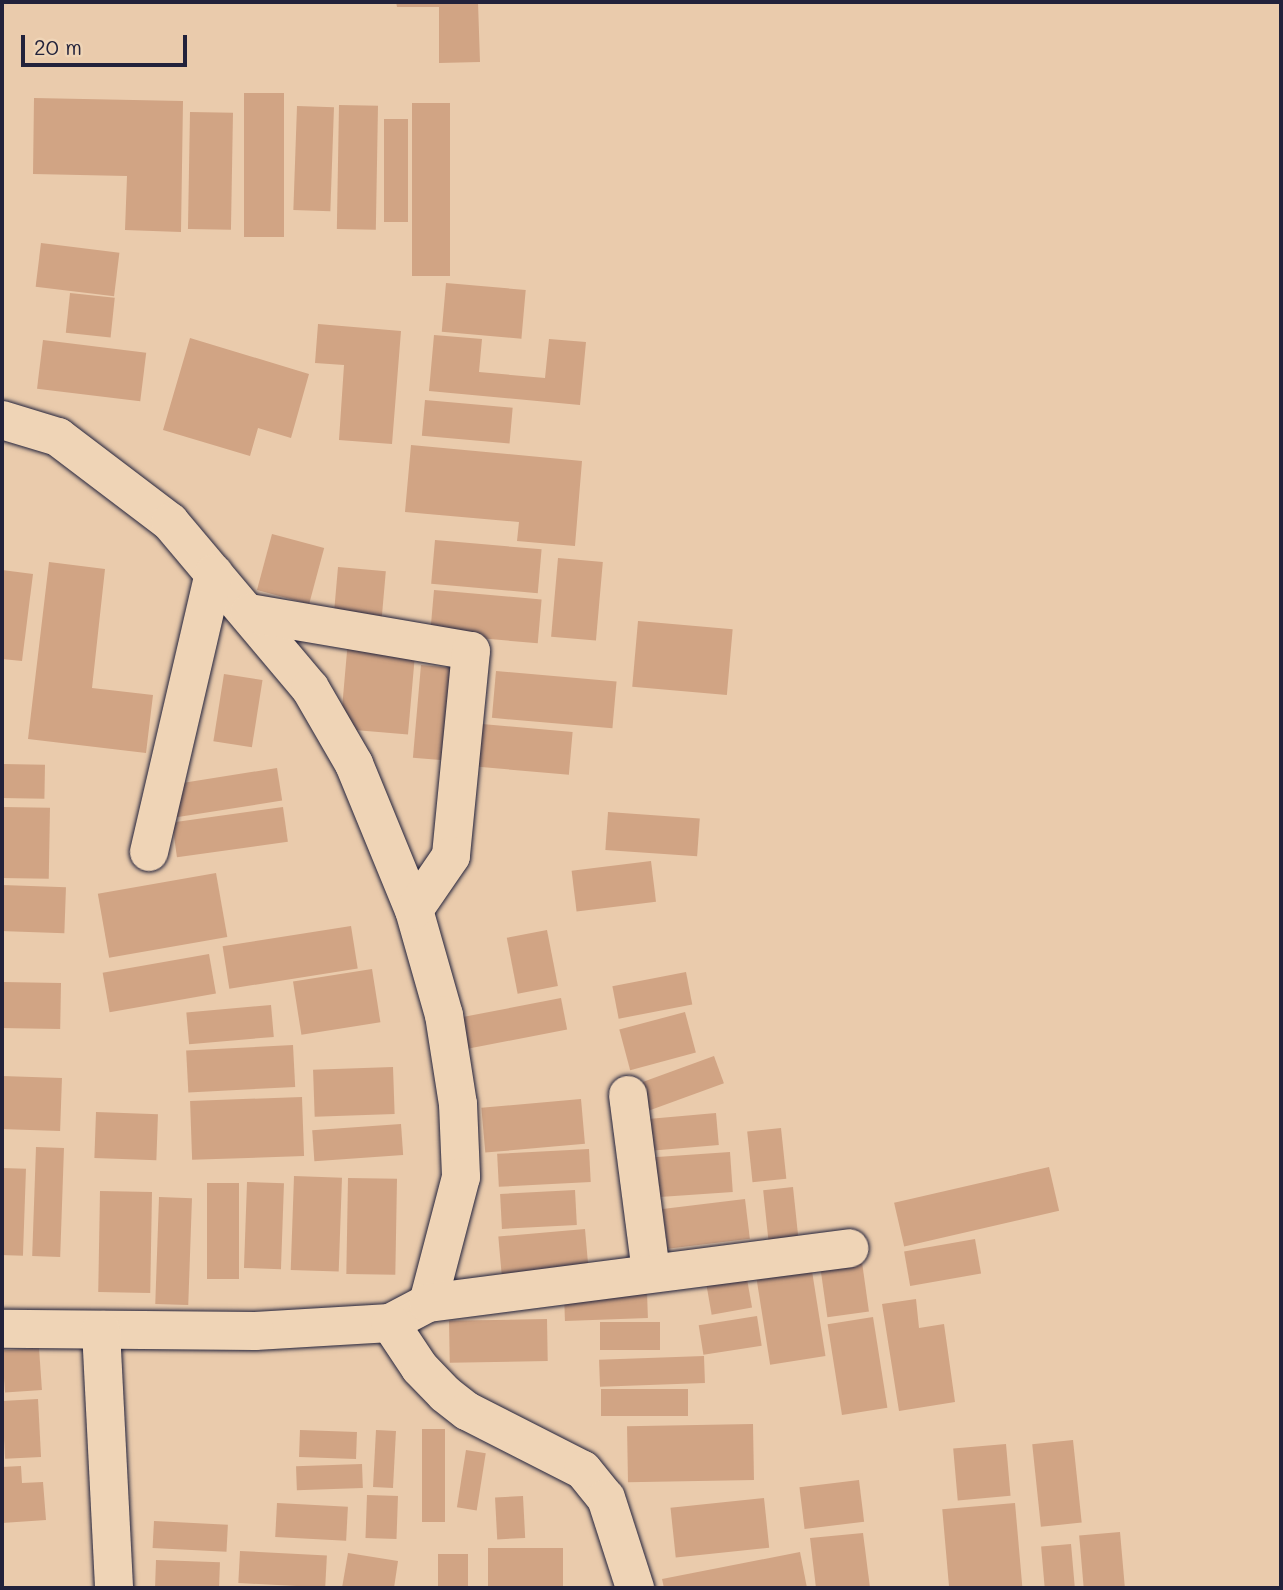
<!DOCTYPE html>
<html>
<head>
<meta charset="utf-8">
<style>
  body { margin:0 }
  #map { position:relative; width:1283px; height:1590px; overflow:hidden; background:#eacbac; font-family:Mali,sans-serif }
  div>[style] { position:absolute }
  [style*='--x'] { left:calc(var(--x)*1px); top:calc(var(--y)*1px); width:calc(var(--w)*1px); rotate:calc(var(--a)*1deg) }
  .building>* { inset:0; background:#d1a484; transform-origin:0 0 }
  .roads { filter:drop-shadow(0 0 2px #22223b) drop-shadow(0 0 2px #22223b) }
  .street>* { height:38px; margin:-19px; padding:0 19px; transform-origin:19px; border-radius:19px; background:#efd4b6 }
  span { translate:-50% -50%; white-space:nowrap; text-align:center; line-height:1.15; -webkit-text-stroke:6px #efd4b6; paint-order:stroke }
  .frame { position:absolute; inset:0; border:4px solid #22223b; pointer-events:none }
  .scale { position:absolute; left:21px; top:35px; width:166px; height:32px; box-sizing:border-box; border:4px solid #22223b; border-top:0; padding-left:9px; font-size:21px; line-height:24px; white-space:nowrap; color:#22223b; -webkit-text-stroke:5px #efd4b6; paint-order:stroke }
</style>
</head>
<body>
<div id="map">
  <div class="building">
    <div style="clip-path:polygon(396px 2px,478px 2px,480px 62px,439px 63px,439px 7px,397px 7px)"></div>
    <div style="left:244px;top:93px;width:40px;height:144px"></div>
    <div style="clip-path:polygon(34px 98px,183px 101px,181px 232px,125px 230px,127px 176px,33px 174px)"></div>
    <div style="left:412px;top:103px;width:38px;height:173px"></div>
    <div style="left:339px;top:105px;width:39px;height:124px;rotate:1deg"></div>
    <div style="left:297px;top:106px;width:37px;height:104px;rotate:2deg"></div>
    <div style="left:190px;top:112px;width:43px;height:117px;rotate:1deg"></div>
    <div style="left:384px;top:119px;width:24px;height:103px"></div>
    <div style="left:41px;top:243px;width:79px;height:44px;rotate:7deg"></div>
    <div style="left:446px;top:283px;width:80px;height:49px;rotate:5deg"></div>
    <div style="left:70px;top:293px;width:45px;height:40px;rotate:6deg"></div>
    <div style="clip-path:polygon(318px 324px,401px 331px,392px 444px,339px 440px,344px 365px,315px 363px)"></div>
    <div style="clip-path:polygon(434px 335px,482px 339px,479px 372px,545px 378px,549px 339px,586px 342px,580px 405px,429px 391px)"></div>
    <div style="clip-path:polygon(190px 338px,309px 374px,291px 438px,258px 428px,250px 456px,163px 430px)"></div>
    <div style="left:43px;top:340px;width:104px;height:49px;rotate:7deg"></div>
    <div style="left:425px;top:400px;width:88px;height:36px;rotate:5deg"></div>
    <div style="clip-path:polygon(411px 445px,582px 461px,575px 546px,517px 541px,519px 522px,405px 512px)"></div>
    <div style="left:272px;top:534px;width:54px;height:58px;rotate:15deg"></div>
    <div style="left:435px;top:540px;width:107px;height:44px;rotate:5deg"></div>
    <div style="left:558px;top:558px;width:45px;height:79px;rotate:5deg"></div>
    <div style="clip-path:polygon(49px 562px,105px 569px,92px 688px,153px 695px,146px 753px,28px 739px)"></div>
    <div style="left:338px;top:567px;width:48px;height:57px;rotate:5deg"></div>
    <div style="clip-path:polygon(2px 570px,33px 574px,22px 661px,2px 659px)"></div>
    <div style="left:434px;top:590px;width:108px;height:44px;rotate:5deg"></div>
    <div style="left:638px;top:621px;width:95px;height:66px;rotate:5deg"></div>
    <div style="left:348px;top:640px;width:68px;height:89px;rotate:5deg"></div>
    <div style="left:421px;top:665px;width:37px;height:93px;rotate:5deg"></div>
    <div style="left:496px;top:671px;width:121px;height:47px;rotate:5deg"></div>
    <div style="left:224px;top:674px;width:39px;height:68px;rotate:9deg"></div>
    <div style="left:471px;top:723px;width:102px;height:43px;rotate:5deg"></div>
    <div style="left:2px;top:764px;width:43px;height:34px;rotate:1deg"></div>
    <div style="left:277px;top:768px;width:33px;height:107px;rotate:81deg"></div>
    <div style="left:2px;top:807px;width:48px;height:71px;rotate:1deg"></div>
    <div style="left:283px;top:807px;width:35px;height:112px;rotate:82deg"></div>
    <div style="left:608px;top:812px;width:92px;height:38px;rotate:4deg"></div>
    <div style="left:651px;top:861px;width:41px;height:80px;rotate:83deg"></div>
    <div style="left:216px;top:873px;width:65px;height:120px;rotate:80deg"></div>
    <div style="left:2px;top:885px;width:64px;height:46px;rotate:2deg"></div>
    <div style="left:351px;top:926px;width:43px;height:130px;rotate:81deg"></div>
    <div style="left:547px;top:930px;width:57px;height:41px;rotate:79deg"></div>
    <div style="left:209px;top:954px;width:40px;height:108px;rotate:80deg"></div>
    <div style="left:372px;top:969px;width:54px;height:80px;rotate:81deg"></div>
    <div style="left:686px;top:972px;width:33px;height:75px;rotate:79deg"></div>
    <div style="left:2px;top:982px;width:59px;height:46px;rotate:1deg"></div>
    <div style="left:561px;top:998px;width:32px;height:104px;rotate:79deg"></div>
    <div style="left:271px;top:1005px;width:32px;height:85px;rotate:85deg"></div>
    <div style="left:685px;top:1012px;width:42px;height:68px;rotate:75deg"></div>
    <div style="left:293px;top:1045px;width:42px;height:107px;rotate:87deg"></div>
    <div style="left:714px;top:1056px;width:29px;height:81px;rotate:70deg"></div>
    <div style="left:393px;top:1067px;width:47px;height:80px;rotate:88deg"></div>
    <div style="left:2px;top:1076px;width:60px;height:53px;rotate:2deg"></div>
    <div style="left:302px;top:1097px;width:59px;height:112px;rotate:88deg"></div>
    <div style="left:581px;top:1099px;width:45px;height:100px;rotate:85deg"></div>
    <div style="left:96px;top:1112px;width:62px;height:46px;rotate:2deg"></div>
    <div style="left:716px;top:1113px;width:32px;height:71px;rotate:85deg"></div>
    <div style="left:401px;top:1124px;width:31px;height:89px;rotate:86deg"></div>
    <div style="left:781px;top:1128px;width:51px;height:34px;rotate:84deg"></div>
    <div style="left:36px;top:1147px;width:28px;height:109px;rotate:2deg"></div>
    <div style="left:589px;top:1149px;width:33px;height:92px;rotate:87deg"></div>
    <div style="left:730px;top:1152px;width:40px;height:77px;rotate:86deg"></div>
    <div style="left:1049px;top:1167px;width:45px;height:159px;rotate:77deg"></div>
    <div style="left:2px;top:1168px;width:24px;height:87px;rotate:2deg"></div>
    <div style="left:294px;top:1176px;width:48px;height:94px;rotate:2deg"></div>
    <div style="left:348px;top:1178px;width:49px;height:96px;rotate:1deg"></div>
    <div style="left:247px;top:1182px;width:37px;height:86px;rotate:2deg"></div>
    <div style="left:207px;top:1183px;width:32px;height:96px"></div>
    <div style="left:793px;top:1187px;width:56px;height:30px;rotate:84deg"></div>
    <div style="left:575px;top:1190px;width:35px;height:75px;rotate:87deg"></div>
    <div style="left:100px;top:1191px;width:52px;height:101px;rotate:1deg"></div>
    <div style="left:159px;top:1197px;width:33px;height:107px;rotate:2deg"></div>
    <div style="left:745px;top:1199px;width:40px;height:83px;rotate:83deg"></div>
    <div style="left:585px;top:1229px;width:38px;height:87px;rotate:85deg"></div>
    <div style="left:975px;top:1239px;width:35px;height:72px;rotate:80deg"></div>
    <div style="left:861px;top:1255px;width:57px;height:42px;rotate:82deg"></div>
    <div style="left:812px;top:1271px;width:86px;height:56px;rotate:81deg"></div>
    <div style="left:747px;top:1279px;width:29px;height:41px;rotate:80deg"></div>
    <div style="left:647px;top:1292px;width:26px;height:83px;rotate:88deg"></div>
    <div style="clip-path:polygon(916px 1299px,919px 1328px,944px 1324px,955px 1402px,899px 1411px,882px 1304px)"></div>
    <div style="left:757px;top:1316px;width:30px;height:59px;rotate:81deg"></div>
    <div style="left:873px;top:1317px;width:92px;height:46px;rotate:81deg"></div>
    <div style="left:547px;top:1319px;width:42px;height:98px;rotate:89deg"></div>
    <div style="left:660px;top:1322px;width:28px;height:60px;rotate:90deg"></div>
    <div style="left:39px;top:1348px;width:42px;height:37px;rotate:86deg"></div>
    <div style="left:704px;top:1356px;width:27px;height:105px;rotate:88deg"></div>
    <div style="left:688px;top:1389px;width:27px;height:87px;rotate:90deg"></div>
    <div style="left:38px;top:1399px;width:58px;height:36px;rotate:87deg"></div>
    <div style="left:753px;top:1424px;width:56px;height:126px;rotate:89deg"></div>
    <div style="left:422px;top:1429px;width:23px;height:93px"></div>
    <div style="left:300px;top:1430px;width:57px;height:27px;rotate:2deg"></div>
    <div style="left:376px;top:1430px;width:20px;height:57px;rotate:3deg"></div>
    <div style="left:1073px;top:1440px;width:83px;height:41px;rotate:84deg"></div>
    <div style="left:1006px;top:1444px;width:52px;height:53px;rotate:85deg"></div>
    <div style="left:466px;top:1450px;width:20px;height:58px;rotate:9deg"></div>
    <div style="left:362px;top:1464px;width:24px;height:66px;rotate:88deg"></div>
    <div style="clip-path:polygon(21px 1466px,22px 1483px,43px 1482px,46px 1520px,2px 1523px,2px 1467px)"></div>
    <div style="left:859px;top:1480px;width:42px;height:60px;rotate:83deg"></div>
    <div style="left:367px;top:1495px;width:31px;height:43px;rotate:2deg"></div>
    <div style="left:523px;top:1496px;width:42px;height:28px;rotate:87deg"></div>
    <div style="left:764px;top:1498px;width:50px;height:94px;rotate:84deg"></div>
    <div style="left:277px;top:1503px;width:71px;height:34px;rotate:3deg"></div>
    <div style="left:1015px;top:1503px;width:85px;height:73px;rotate:85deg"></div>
    <div style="left:154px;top:1521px;width:74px;height:27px;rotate:3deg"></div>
    <div style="left:1120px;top:1532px;width:56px;height:41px;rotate:85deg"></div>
    <div style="clip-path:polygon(863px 1533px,870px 1588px,816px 1588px,810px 1538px)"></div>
    <div style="left:1071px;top:1544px;width:44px;height:30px;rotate:85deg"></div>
    <div style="left:488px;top:1548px;width:75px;height:40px"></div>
    <div style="left:240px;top:1551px;width:87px;height:32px;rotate:3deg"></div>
    <div style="clip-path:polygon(800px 1552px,807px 1588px,664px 1588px,662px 1579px)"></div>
    <div style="clip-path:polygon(348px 1553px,398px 1561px,394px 1588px,342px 1588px)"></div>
    <div style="left:438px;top:1554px;width:30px;height:34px"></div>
    <div style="left:156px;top:1560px;width:64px;height:28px;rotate:2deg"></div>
  </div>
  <div class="roads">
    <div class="street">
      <div style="--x:2;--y:420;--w:59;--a:16.9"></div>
      <div style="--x:58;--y:437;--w:141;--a:37.2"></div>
      <div style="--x:170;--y:522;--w:217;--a:49.9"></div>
      <div style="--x:310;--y:688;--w:88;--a:59.9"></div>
      <div style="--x:354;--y:764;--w:158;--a:67.7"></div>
      <div style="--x:414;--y:910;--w:109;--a:74.1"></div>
      <div style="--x:444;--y:1015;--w:90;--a:81.1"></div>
      <div style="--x:458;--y:1104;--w:73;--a:87.6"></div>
      <div style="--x:461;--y:1177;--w:130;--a:104.7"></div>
      <div style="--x:428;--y:1303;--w:43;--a:152.2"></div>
      <div style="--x:390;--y:1323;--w:135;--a:176.6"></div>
      <div style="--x:255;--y:1331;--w:253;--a:-179.5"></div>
      <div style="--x:249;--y:613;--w:225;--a:9.7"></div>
      <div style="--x:471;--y:651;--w:206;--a:95.6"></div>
      <div style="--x:451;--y:856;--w:65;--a:124.4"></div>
      <div style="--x:149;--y:852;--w:286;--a:-76.9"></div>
      <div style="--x:628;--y:1095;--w:178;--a:82.6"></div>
      <div style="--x:428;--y:1303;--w:425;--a:-7.4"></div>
      <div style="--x:390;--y:1323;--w:54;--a:56.3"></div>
      <div style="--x:420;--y:1368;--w:36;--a:46"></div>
      <div style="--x:445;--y:1394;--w:28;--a:38"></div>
      <div style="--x:467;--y:1411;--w:130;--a:27"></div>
      <div style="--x:583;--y:1470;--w:36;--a:51"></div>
      <div style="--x:606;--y:1498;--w:95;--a:72.1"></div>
      <div style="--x:101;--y:1330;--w:258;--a:87.1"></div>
    </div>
  </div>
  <div class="frame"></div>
  <div class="scale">20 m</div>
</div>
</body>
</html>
